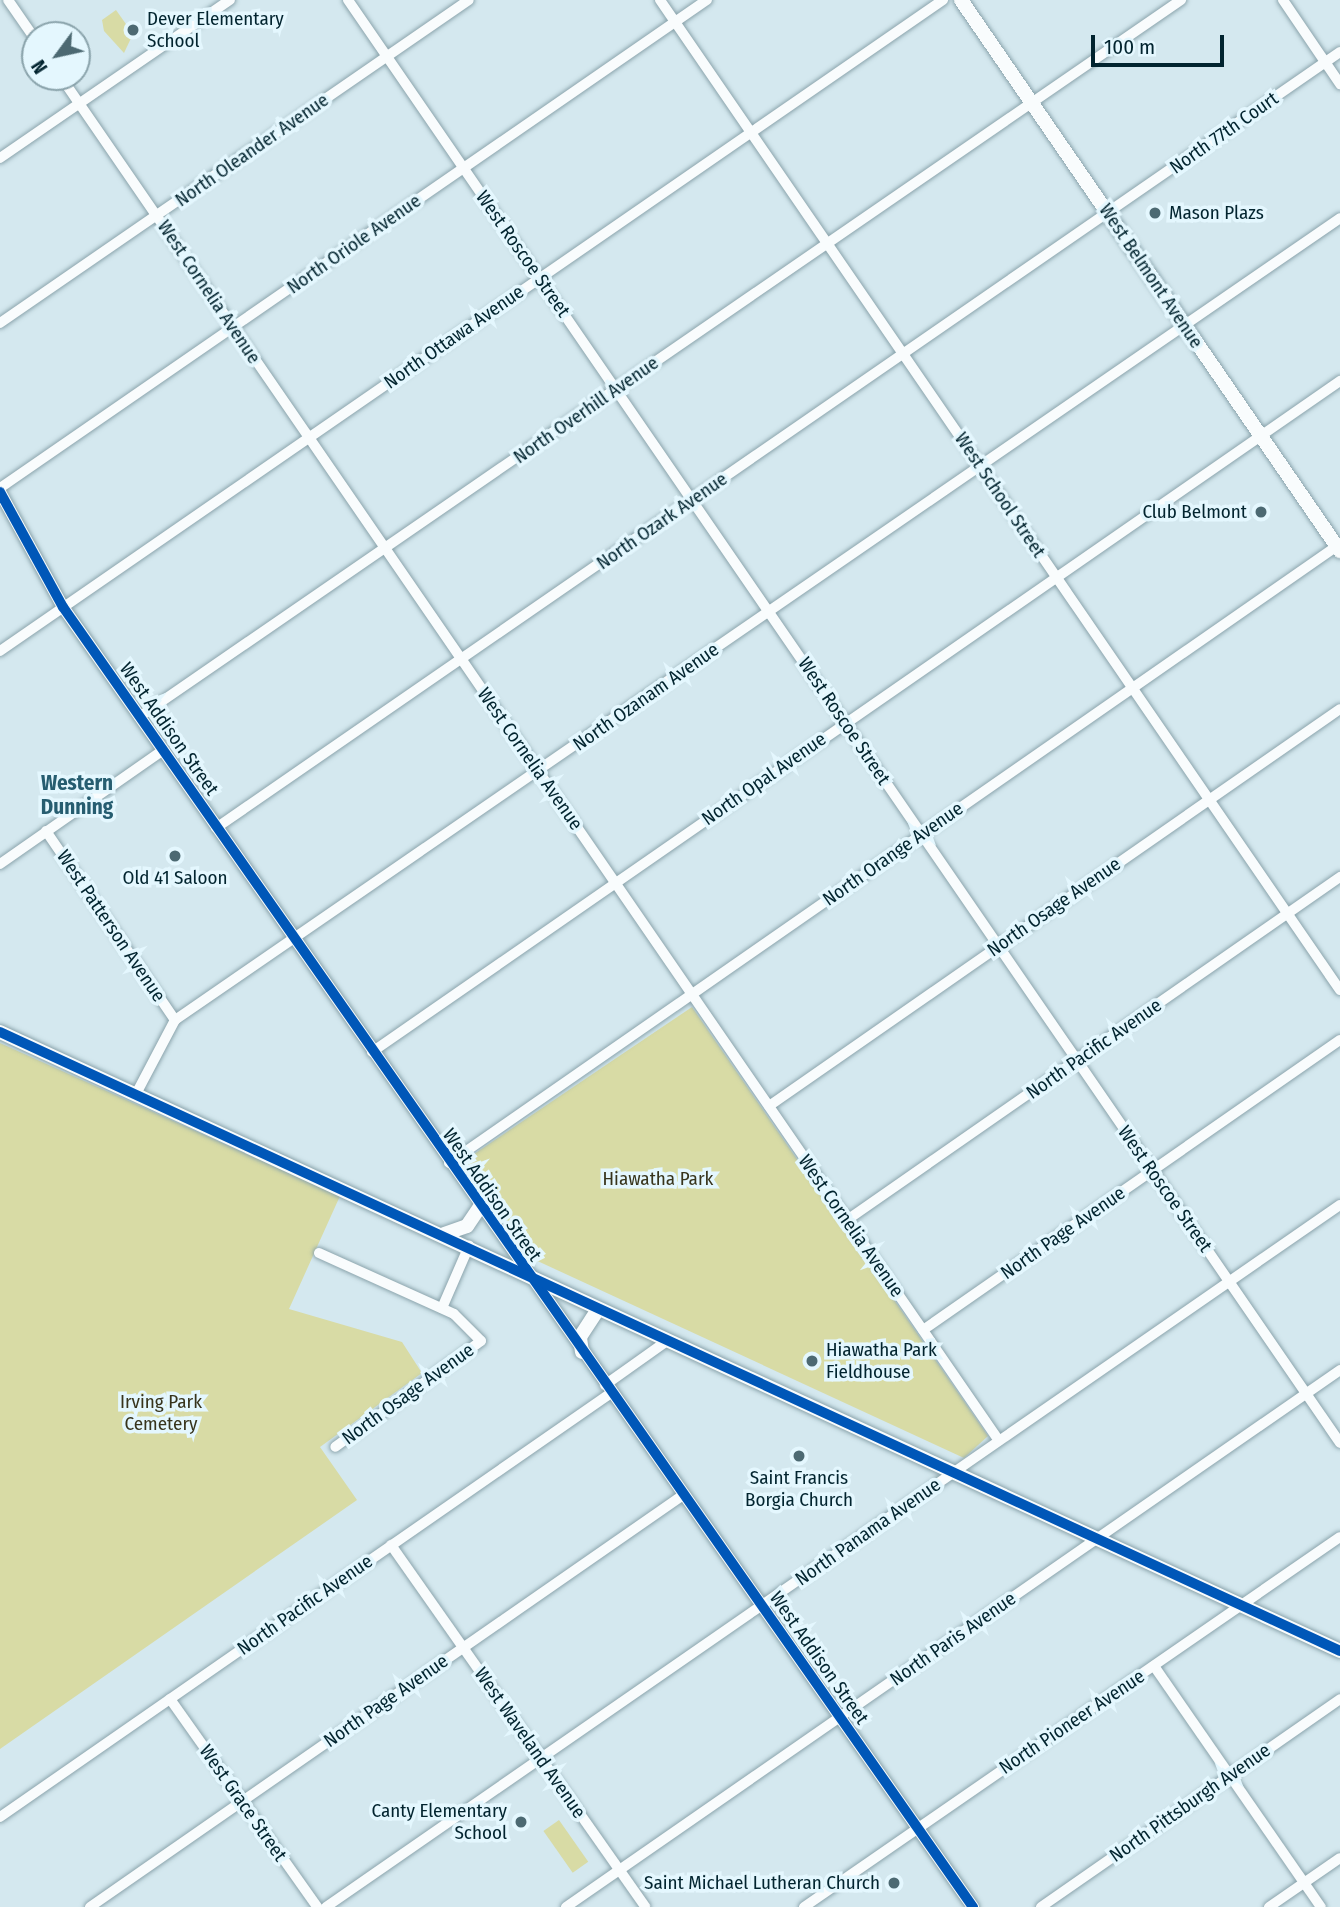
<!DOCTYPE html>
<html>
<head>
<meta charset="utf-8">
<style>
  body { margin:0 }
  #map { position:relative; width:1340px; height:1907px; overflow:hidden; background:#d4e8ef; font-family:"Fira Sans Condensed",sans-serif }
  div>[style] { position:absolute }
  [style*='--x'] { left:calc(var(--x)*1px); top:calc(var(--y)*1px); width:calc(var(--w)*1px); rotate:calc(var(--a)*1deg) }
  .green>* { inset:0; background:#d8dba5; transform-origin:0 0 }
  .roads { filter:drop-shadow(0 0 2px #8ba4ac) drop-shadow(0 0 2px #8ba4ac) }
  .minor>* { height:10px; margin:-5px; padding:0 5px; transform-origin:5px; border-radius:5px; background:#f9fcfd }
  .tertiary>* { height:12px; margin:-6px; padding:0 6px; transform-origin:6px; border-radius:6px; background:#f9fcfd }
  .secondary>* { height:14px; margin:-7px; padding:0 7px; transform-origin:7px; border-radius:7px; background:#f9fcfd }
  .cycleway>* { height:10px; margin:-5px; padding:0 5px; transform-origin:5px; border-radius:5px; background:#0057b8 }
  .dots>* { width:19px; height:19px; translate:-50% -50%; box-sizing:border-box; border:4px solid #e4f7fe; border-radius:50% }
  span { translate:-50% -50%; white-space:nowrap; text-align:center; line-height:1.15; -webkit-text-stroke:7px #e4f7fe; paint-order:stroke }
  .poi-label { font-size:19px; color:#02242f }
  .left { translate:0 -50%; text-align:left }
  .right { translate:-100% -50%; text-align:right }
  .street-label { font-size:19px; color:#02242f }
  .park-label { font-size:19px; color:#37341c }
  .neighbourhood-label { font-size:21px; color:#265d70; font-weight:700 }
  .north { position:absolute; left:21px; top:21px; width:70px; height:70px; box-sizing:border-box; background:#e4f7fe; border:2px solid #8aa3ab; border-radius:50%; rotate:237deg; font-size:19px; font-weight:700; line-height:28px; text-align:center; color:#02242f }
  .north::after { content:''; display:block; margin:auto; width:24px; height:32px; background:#4c6972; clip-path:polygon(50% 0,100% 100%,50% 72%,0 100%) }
  .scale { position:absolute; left:1091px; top:35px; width:133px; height:32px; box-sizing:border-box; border:4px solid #02242f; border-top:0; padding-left:9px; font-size:21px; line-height:24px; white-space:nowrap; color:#02242f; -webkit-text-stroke:5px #e4f7fe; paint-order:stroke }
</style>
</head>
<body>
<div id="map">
  <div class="green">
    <div style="clip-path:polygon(116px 10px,133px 34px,124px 53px,104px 31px,102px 20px)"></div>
    <div style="clip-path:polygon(692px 1007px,988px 1436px,964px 1458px,531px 1258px,467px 1166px,468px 1158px)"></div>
    <div style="clip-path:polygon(0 1043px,340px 1196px,289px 1309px,402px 1342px,422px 1373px,320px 1447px,357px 1500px,0 1749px)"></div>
    <div style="left:559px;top:1820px;width:51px;height:19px;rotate:55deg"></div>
  </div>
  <div class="roads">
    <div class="minor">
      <div style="--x:8;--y:0;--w:47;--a:55.3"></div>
      <div style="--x:348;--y:0;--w:1751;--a:55.49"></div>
      <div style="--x:660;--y:0;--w:1201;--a:55.52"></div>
      <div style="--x:1283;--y:0;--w:102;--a:55.8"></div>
      <div style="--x:61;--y:77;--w:1655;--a:55.48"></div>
      <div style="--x:0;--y:158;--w:279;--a:-34.5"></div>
      <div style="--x:0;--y:323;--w:569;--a:-34.56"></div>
      <div style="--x:0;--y:488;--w:859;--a:-34.62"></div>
      <div style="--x:0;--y:651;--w:1146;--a:-34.62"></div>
      <div style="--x:139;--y:717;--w:1265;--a:-34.53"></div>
      <div style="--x:216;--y:828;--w:1366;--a:-34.62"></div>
      <div style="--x:46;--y:831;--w:229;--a:55.7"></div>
      <div style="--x:0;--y:864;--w:198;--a:-34.9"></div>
      <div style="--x:372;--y:1052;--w:1178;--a:-34.73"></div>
      <div style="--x:136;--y:1094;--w:84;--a:-62.2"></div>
      <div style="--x:175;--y:1020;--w:1414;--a:-34.54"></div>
      <div style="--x:769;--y:1106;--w:695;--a:-34.81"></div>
      <div style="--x:449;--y:1163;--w:1085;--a:-34.79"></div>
      <div style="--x:847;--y:1220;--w:601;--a:-34.83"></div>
      <div style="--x:319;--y:1253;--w:148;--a:24.3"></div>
      <div style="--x:454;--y:1314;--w:38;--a:45"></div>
      <div style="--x:481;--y:1341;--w:180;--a:144"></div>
      <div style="--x:442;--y:1308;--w:68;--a:-66.5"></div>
      <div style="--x:923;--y:1330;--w:508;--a:-34.82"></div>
      <div style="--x:605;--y:1385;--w:72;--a:-35.4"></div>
      <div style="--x:391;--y:1545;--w:442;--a:54.9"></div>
      <div style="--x:1154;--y:1666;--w:293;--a:55.3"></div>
      <div style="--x:170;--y:1699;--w:255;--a:54.7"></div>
      <div style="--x:0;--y:1817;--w:744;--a:-34.76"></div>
      <div style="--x:90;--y:1907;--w:722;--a:-34.79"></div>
      <div style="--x:326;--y:1907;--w:1233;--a:-34.7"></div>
      <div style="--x:566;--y:1907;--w:942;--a:-34.75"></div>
      <div style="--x:804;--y:1907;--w:651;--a:-34.62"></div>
      <div style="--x:1041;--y:1907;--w:364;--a:-34.8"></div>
      <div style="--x:1269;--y:1907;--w:86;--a:-34.6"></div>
    </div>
    <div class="tertiary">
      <div style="--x:0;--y:492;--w:131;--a:61.3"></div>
      <div style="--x:63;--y:607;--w:1587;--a:55.01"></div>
    </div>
    <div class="secondary">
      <div style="--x:961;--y:0;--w:669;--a:55.48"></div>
      <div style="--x:0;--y:1032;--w:1476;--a:24.79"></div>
      <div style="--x:444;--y:1234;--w:24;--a:-19"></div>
      <div style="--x:467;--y:1226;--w:23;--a:-56"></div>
      <div style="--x:582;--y:1352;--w:15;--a:-98"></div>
      <div style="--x:580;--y:1337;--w:33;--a:-57"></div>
    </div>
  </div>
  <div class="cycleway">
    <div style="--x:0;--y:492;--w:131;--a:61.3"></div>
    <div style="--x:63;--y:607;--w:1587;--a:55.01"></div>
    <div style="--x:0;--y:1032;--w:1476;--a:24.79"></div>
  </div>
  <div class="dots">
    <div style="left:133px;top:30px;background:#4c6972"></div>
    <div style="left:1155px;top:213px;background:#4c6972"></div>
    <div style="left:1261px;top:512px;background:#4c6972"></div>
    <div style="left:175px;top:856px;background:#4c6972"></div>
    <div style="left:812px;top:1361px;background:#4c6972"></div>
    <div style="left:799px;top:1456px;background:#4c6972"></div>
    <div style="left:521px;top:1822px;background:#4c6972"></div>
    <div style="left:894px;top:1883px;background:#4c6972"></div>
  </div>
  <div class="poi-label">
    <span class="left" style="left:147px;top:30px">Dever Elementary<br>School</span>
    <span class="left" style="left:1169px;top:213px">Mason Plazs</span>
    <span class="right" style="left:1247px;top:512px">Club Belmont</span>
    <span style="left:175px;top:878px">Old 41 Saloon</span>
    <span class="left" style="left:826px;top:1361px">Hiawatha Park<br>Fieldhouse</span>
    <span style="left:799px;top:1489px">Saint Francis<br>Borgia Church</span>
    <span class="right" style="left:507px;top:1822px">Canty Elementary<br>School</span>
    <span class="right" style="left:880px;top:1883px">Saint Michael Lutheran Church</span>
  </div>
  <div class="street-label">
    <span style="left:1224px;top:133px;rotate:-35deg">North 77th Court</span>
    <span style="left:252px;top:150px;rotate:-35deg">North Oleander Avenue</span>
    <span style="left:354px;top:244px;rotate:-35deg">North Oriole Avenue</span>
    <span style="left:523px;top:254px;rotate:55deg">West Roscoe Street</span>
    <span style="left:1151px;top:276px;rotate:56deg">West Belmont Avenue</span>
    <span style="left:209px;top:292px;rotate:56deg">West Cornelia Avenue</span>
    <span style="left:454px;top:337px;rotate:-35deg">North Ottawa Avenue</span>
    <span style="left:586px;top:410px;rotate:-35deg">North Overhill Avenue</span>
    <span style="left:1000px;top:495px;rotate:56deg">West School Street</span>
    <span style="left:662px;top:521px;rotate:-35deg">North Ozark Avenue</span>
    <span style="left:646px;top:697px;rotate:-35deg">North Ozanam Avenue</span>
    <span style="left:844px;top:721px;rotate:56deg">West Roscoe Street</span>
    <span style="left:169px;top:729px;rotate:55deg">West Addison Street</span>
    <span style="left:530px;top:759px;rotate:55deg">West Cornelia Avenue</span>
    <span style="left:764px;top:779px;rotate:-35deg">North Opal Avenue</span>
    <span style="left:893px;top:854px;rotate:-35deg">North Orange Avenue</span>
    <span style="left:1054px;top:907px;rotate:-35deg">North Osage Avenue</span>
    <span style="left:111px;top:926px;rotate:56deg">West Patterson Avenue</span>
    <span style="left:1094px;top:1049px;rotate:-35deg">North Pacific Avenue</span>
    <span style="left:1165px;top:1189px;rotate:55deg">West Roscoe Street</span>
    <span style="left:492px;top:1195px;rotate:55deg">West Addison Street</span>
    <span style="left:851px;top:1226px;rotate:55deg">West Cornelia Avenue</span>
    <span style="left:1063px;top:1233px;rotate:-35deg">North Page Avenue</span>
    <span style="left:408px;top:1394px;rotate:-36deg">North Osage Avenue</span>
    <span style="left:868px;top:1532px;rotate:-35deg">North Panama Avenue</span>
    <span style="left:305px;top:1605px;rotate:-35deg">North Pacific Avenue</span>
    <span style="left:953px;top:1639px;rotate:-35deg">North Paris Avenue</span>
    <span style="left:819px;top:1658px;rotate:55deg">West Addison Street</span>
    <span style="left:386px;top:1701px;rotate:-35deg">North Page Avenue</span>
    <span style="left:1072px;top:1722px;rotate:-34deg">North Pioneer Avenue</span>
    <span style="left:530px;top:1743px;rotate:55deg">West Waveland Avenue</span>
    <span style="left:243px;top:1803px;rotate:55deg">West Grace Street</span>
    <span style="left:1190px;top:1803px;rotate:-35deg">North Pittsburgh Avenue</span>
  </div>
  <div class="park-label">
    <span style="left:658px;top:1179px">Hiawatha Park</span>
    <span style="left:161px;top:1413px">Irving Park<br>Cemetery</span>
  </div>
  <div class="neighbourhood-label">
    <span style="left:77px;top:795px">Western<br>Dunning</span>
  </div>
  <div class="north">N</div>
  <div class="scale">100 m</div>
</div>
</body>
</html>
